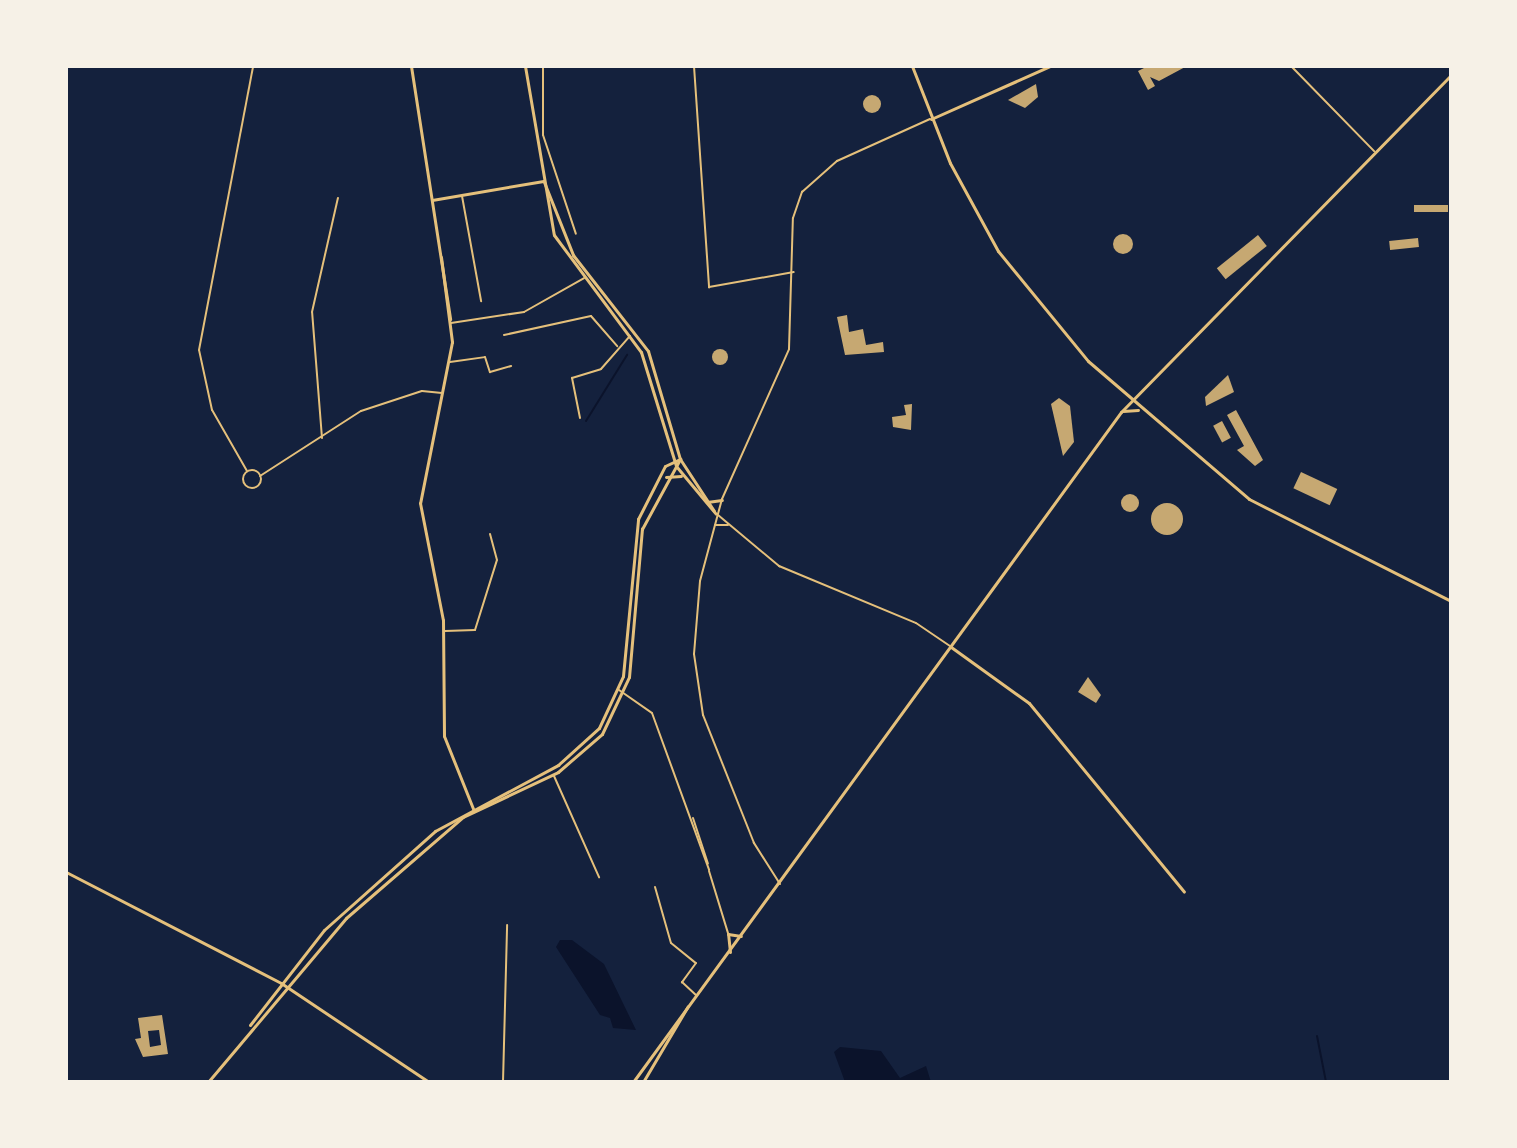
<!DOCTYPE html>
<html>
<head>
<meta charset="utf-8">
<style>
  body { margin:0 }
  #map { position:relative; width:1517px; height:1148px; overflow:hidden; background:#14213d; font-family:Mulish,sans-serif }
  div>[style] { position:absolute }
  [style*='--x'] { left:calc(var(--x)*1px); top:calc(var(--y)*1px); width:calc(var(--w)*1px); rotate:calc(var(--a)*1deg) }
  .water>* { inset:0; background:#0b132b }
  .stream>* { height:2px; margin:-1px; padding:0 1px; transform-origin:1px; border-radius:1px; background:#0b132b }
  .building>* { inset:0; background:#c6a872; transform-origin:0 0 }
  .round { border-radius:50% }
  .minor>* { height:2px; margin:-1px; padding:0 1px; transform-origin:1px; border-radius:1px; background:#e5c07b }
  .minor>.ring { margin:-1px; padding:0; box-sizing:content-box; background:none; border:2px solid #e5c07b; border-radius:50% }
  .tertiary>* { height:2px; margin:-1px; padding:0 1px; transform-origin:1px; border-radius:1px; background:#e5c07b }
  .secondary>* { height:3px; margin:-1.5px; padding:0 1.5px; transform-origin:1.5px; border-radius:1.5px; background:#e5c07b }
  span { translate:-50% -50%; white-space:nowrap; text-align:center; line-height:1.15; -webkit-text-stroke:6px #f6f1e7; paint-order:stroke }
  .frame { position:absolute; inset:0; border:68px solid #f6f1e7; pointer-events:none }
</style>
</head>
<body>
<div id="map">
  <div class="water">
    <div style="clip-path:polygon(560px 940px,572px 940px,604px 964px,636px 1030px,613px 1028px,610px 1018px,600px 1015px,556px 947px)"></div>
    <div style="clip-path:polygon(840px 1047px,881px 1051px,900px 1078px,926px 1066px,931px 1082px,845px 1082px,834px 1052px)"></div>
  </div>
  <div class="stream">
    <div style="--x:586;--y:421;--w:78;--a:-58.2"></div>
    <div style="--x:1317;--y:1036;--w:47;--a:78.9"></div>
  </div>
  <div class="building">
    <div style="clip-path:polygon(1148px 66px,1187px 66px,1159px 81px,1150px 77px,1155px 86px,1148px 90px,1138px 71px)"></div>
    <div style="clip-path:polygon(1036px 84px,1038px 97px,1025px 108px,1008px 100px)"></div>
    <div class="round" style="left:863px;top:95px;width:18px;height:18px"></div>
    <div style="left:1448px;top:205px;width:7px;height:34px;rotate:90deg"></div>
    <div class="round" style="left:1113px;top:234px;width:20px;height:20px"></div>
    <div style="left:1258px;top:235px;width:14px;height:53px;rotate:51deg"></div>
    <div style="left:1418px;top:238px;width:9px;height:29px;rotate:84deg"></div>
    <div style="clip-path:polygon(847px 315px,849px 332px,863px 329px,866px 345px,883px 342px,884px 352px,845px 355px,837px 317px)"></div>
    <div class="round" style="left:712px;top:349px;width:16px;height:16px"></div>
    <div style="clip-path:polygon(1228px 375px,1234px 392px,1206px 406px,1205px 397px)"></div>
    <div style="clip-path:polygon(1059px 398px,1070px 406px,1074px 442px,1063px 456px,1051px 404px)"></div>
    <div style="clip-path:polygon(912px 404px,911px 430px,893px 427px,892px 417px,906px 415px,904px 405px)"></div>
    <div style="clip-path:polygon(1236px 410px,1263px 460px,1255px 466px,1237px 450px,1244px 446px,1227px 415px)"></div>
    <div style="left:1222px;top:421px;width:19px;height:10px;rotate:62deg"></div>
    <div style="left:1301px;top:472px;width:40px;height:18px;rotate:25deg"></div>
    <div class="round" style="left:1121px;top:494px;width:18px;height:18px"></div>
    <div class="round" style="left:1151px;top:503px;width:32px;height:32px"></div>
    <div style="clip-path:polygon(1088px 677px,1101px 695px,1096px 703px,1078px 692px)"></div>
    <div style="clip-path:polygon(evenodd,162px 1015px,168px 1054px,143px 1057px,135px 1039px,141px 1038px,138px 1018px,162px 1015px,159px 1030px,161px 1045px,150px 1047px,148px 1031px,159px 1030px)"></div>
  </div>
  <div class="minor">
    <div style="--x:543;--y:66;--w:69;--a:90"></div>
    <div style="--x:543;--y:135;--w:104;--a:71.6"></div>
    <div style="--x:694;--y:66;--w:222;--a:86.1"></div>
    <div style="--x:709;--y:287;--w:86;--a:-10"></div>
    <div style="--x:462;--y:196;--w:107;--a:79.7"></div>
    <div style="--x:504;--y:335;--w:89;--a:-12.3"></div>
    <div style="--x:591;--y:316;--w:40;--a:49"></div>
    <div style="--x:450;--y:362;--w:35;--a:-8"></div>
    <div style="--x:485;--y:357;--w:16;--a:72"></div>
    <div style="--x:490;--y:372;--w:22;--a:-16"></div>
    <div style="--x:580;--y:418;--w:41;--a:-101.3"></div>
    <div style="--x:572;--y:378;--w:30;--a:-17"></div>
    <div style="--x:601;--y:369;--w:44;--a:-48.7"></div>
    <div style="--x:322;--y:438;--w:126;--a:-94.5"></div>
    <div style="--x:312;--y:312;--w:117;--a:-77.2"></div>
    <div class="ring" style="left:243px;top:470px;width:16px;height:16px"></div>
    <div style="--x:247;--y:471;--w:70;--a:-119.8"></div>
    <div style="--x:212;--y:410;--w:61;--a:-102.2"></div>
    <div style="--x:199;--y:350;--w:289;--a:-79.2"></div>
    <div style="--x:260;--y:476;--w:120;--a:-32.8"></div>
    <div style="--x:361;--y:411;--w:64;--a:-18.2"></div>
    <div style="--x:422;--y:391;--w:20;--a:6"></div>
    <div style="--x:445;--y:631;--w:30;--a:-2"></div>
    <div style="--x:475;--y:630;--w:73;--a:-72.6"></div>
    <div style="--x:497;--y:560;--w:27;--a:-105"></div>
    <div style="--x:554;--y:776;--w:111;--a:66"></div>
    <div style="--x:655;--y:887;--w:58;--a:74.1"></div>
    <div style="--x:671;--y:943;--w:32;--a:39"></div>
    <div style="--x:696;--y:963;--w:24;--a:126"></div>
    <div style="--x:682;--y:982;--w:19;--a:43"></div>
    <div style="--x:503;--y:1082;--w:157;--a:-88.5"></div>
  </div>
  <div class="tertiary">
    <div style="--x:1291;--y:66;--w:119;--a:45.7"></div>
    <div style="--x:451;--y:323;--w:74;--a:-8.6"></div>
    <div style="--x:524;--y:312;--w:69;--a:-29.5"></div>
    <div style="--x:718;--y:515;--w:80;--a:39.9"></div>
    <div style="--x:779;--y:566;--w:148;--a:22.6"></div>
    <div style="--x:916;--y:623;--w:41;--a:34.1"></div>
    <div style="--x:715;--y:525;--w:13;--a:0"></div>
    <div style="--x:619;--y:690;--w:40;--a:34.9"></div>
    <div style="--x:652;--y:713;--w:167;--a:70"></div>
    <div style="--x:693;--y:818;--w:48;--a:71.9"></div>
    <div style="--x:709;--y:871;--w:65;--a:73"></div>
    <div style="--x:780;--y:884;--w:49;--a:-122.4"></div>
    <div style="--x:754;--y:843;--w:138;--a:-111.7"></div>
    <div style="--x:703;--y:715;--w:62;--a:-98.4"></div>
    <div style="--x:694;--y:654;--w:73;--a:-85.3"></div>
    <div style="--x:700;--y:581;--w:85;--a:-75"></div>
    <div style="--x:722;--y:499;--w:164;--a:-65.9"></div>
    <div style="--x:789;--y:349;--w:131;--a:-88.3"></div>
    <div style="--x:793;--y:218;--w:28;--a:-71"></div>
    <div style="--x:802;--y:192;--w:47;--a:-41.5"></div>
    <div style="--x:837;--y:161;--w:102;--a:-24.3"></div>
  </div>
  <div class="secondary">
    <div style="--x:411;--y:66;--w:256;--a:81.2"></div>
    <div style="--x:525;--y:66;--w:171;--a:80.3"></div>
    <div style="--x:554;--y:235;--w:146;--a:53.4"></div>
    <div style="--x:641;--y:352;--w:119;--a:72.9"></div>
    <div style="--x:676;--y:466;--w:62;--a:50.2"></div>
    <div style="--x:912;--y:66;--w:104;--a:68.6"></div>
    <div style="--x:950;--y:163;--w:100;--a:61.4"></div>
    <div style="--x:998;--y:251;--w:142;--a:50.7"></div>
    <div style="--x:1088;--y:361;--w:212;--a:40.6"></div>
    <div style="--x:1249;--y:499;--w:226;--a:26.8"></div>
    <div style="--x:931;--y:119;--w:130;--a:-24"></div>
    <div style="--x:544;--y:182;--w:79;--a:68.3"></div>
    <div style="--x:573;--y:255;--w:122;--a:52"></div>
    <div style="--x:648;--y:351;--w:113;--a:73.5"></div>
    <div style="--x:680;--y:459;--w:62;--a:56.8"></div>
    <div style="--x:432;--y:200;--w:113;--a:-9.7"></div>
    <div style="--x:441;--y:257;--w:86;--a:82.6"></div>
    <div style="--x:452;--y:342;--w:164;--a:101.2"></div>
    <div style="--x:420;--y:503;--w:119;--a:78.9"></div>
    <div style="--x:443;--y:620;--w:116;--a:89.5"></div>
    <div style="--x:444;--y:736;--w:81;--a:68.2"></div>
    <div style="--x:1123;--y:411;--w:15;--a:-4"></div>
    <div style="--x:666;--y:477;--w:15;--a:-4"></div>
    <div style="--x:707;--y:502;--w:15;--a:-8"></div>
    <div style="--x:951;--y:647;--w:96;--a:35.7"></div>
    <div style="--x:1029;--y:703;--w:244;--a:50.6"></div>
    <div style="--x:66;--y:872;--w:242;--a:27.3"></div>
    <div style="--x:281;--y:983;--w:178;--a:33.8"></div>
    <div style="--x:730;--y:952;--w:18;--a:-96"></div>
    <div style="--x:728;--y:934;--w:13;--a:9"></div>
    <div style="--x:250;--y:1025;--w:120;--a:-52.1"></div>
    <div style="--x:324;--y:930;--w:149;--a:-41.7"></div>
    <div style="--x:435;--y:831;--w:140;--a:-28.2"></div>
    <div style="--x:558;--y:765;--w:55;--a:-42.1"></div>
    <div style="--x:599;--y:728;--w:57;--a:-65.2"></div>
    <div style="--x:623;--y:676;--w:158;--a:-84.5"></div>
    <div style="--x:638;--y:519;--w:59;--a:-63"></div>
    <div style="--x:665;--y:466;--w:17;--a:-25"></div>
    <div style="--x:208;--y:1082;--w:214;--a:-49.9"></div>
    <div style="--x:346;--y:918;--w:155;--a:-40.8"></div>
    <div style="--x:463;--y:817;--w:105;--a:-25.3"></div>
    <div style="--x:558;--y:772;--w:58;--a:-40.8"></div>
    <div style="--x:602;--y:734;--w:63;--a:-64.7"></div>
    <div style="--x:629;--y:677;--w:149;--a:-85"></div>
    <div style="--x:642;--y:529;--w:80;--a:-61.5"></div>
    <div style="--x:633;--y:1082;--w:829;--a:-53.93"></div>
    <div style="--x:1121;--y:412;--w:472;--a:-45.6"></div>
    <div style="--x:643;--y:1082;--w:88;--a:-59.4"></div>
  </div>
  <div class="frame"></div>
</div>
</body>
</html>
